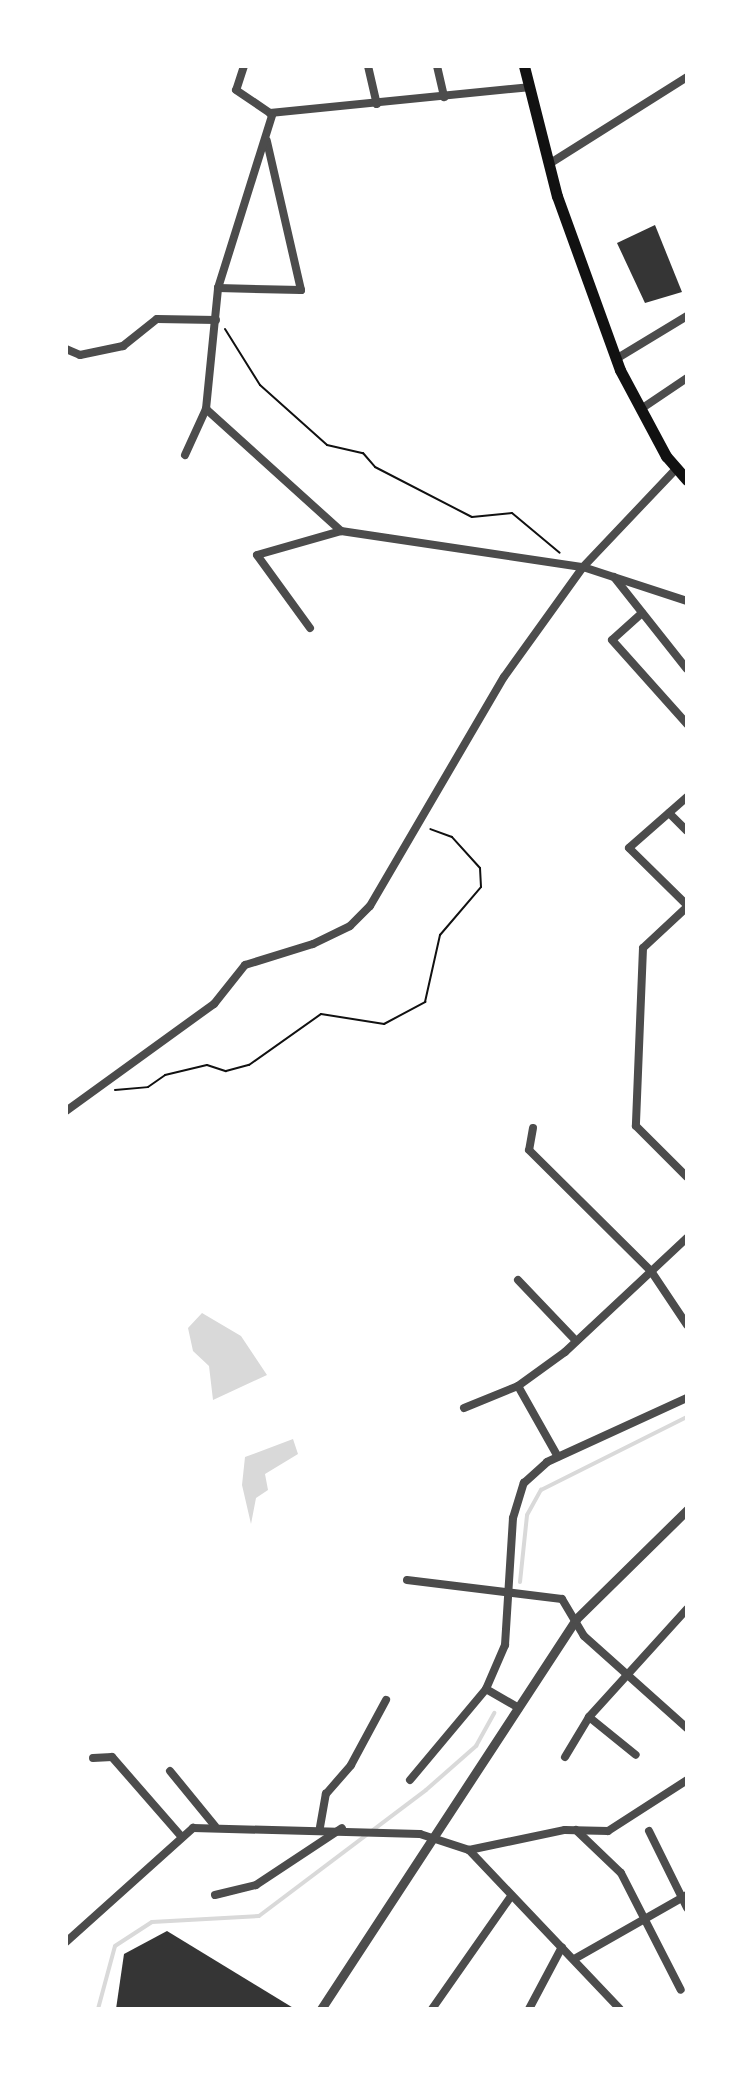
<!DOCTYPE html>
<html>
<head>
<meta charset="utf-8">
<style>
  body { margin:0 }
  #map { position:relative; width:753px; height:2075px; overflow:hidden; background:#fff; font-family:Georgia,serif }
  div>[style] { position:absolute }
  [style*='--x'] { left:calc(var(--x)*1px); top:calc(var(--y)*1px); width:calc(var(--w)*1px); rotate:calc(var(--a)*1deg) }
  .water>* { inset:0; background:#d9d9d9 }
  .stream>* { height:4px; margin:-2px; padding:0 2px; transform-origin:2px; border-radius:2px; background:#d9d9d9 }
  .building>* { inset:0; background:#353535 }
  .path>* { height:2px; margin:-1px; padding:0 1px; transform-origin:1px; border-radius:1px; background:#111 }
  .minor>* { height:8px; margin:-4px; padding:0 4px; transform-origin:4px; border-radius:4px; background:#4c4c4c }
  .tertiary>* { height:9px; margin:-4.5px; padding:0 4.5px; transform-origin:4.5px; border-radius:4.5px; background:#4c4c4c }
  .secondary>* { height:11px; margin:-5.5px; padding:0 5.5px; transform-origin:5.5px; border-radius:5.5px; background:#111 }
  span { translate:-50% -50%; white-space:nowrap; text-align:center; line-height:1.15; -webkit-text-stroke:6px #fff; paint-order:stroke }
  .frame { position:absolute; inset:0; border:68px solid #fff; pointer-events:none }
</style>
</head>
<body>
<div id="map">
  <div class="water">
    <div style="clip-path:polygon(202px 1313px,241px 1336px,267px 1375px,213px 1400px,209px 1366px,193px 1351px,188px 1328px)"></div>
    <div style="clip-path:polygon(293px 1439px,298px 1454px,265px 1474px,268px 1490px,256px 1498px,251px 1524px,242px 1485px,245px 1457px)"></div>
  </div>
  <div class="stream">
    <div style="--x:520;--y:1582;--w:67;--a:-84"></div>
    <div style="--x:527;--y:1515;--w:29;--a:-61"></div>
    <div style="--x:541;--y:1490;--w:163;--a:-26.6"></div>
    <div style="--x:98;--y:2009;--w:65;--a:-74.9"></div>
    <div style="--x:115;--y:1946;--w:44;--a:-33"></div>
    <div style="--x:152;--y:1922;--w:107;--a:-3.2"></div>
    <div style="--x:259;--y:1916;--w:209;--a:-37"></div>
    <div style="--x:426;--y:1790;--w:67;--a:-41.3"></div>
    <div style="--x:476;--y:1746;--w:38;--a:-61"></div>
  </div>
  <div class="building">
    <div style="clip-path:polygon(655px 225px,682px 292px,645px 303px,617px 243px)"></div>
    <div style="clip-path:polygon(167px 1931px,295px 2009px,116px 2009px,124px 1954px)"></div>
  </div>
  <div class="path">
    <div style="--x:225;--y:329;--w:66;--a:58"></div>
    <div style="--x:260;--y:385;--w:90;--a:41.8"></div>
    <div style="--x:327;--y:445;--w:37;--a:13"></div>
    <div style="--x:363;--y:453;--w:18;--a:49"></div>
    <div style="--x:375;--y:467;--w:109;--a:27.3"></div>
    <div style="--x:472;--y:517;--w:40;--a:-5.7"></div>
    <div style="--x:512;--y:513;--w:62;--a:39.8"></div>
    <div style="--x:115;--y:1090;--w:33;--a:-5"></div>
    <div style="--x:148;--y:1087;--w:21;--a:-35"></div>
    <div style="--x:165;--y:1075;--w:43;--a:-13.4"></div>
    <div style="--x:207;--y:1065;--w:20;--a:18"></div>
    <div style="--x:226;--y:1071;--w:24;--a:-15"></div>
    <div style="--x:249;--y:1065;--w:88;--a:-35.3"></div>
    <div style="--x:321;--y:1014;--w:64;--a:9"></div>
    <div style="--x:384;--y:1024;--w:47;--a:-28.2"></div>
    <div style="--x:425;--y:1002;--w:69;--a:-77.4"></div>
    <div style="--x:440;--y:935;--w:63;--a:-49.5"></div>
    <div style="--x:481;--y:887;--w:19;--a:-93"></div>
    <div style="--x:480;--y:868;--w:42;--a:-132.1"></div>
    <div style="--x:452;--y:837;--w:23;--a:-160"></div>
  </div>
  <div class="minor">
    <div style="--x:244;--y:66;--w:25;--a:108"></div>
    <div style="--x:236;--y:90;--w:41;--a:34.1"></div>
    <div style="--x:270;--y:113;--w:260;--a:-5.7"></div>
    <div style="--x:368;--y:66;--w:39;--a:77"></div>
    <div style="--x:437;--y:66;--w:32;--a:77"></div>
    <div style="--x:549;--y:164;--w:163;--a:-32.2"></div>
    <div style="--x:218;--y:288;--w:83;--a:1.4"></div>
    <div style="--x:301;--y:290;--w:153;--a:-102.9"></div>
    <div style="--x:66;--y:349;--w:15;--a:23"></div>
    <div style="--x:80;--y:355;--w:44;--a:-11.8"></div>
    <div style="--x:123;--y:346;--w:43;--a:-38.5"></div>
    <div style="--x:157;--y:319;--w:59;--a:1"></div>
    <div style="--x:616;--y:359;--w:83;--a:-31.2"></div>
    <div style="--x:206;--y:409;--w:122;--a:-84.3"></div>
    <div style="--x:218;--y:288;--w:183;--a:-72.6"></div>
    <div style="--x:641;--y:409;--w:55;--a:-34"></div>
    <div style="--x:185;--y:455;--w:51;--a:-65.5"></div>
    <div style="--x:206;--y:409;--w:182;--a:42.1"></div>
    <div style="--x:614;--y:577;--w:117;--a:51.6"></div>
    <div style="--x:642;--y:613;--w:40;--a:138"></div>
    <div style="--x:612;--y:640;--w:113;--a:48.2"></div>
    <div style="--x:310;--y:628;--w:90;--a:-126"></div>
    <div style="--x:257;--y:555;--w:87;--a:-15.9"></div>
    <div style="--x:341;--y:531;--w:245;--a:8.5"></div>
    <div style="--x:583;--y:567;--w:109;--a:18.1"></div>
    <div style="--x:687;--y:797;--w:77;--a:138.7"></div>
    <div style="--x:629;--y:848;--w:81;--a:44.5"></div>
    <div style="--x:669;--y:813;--w:25;--a:45"></div>
    <div style="--x:687;--y:907;--w:60;--a:137"></div>
    <div style="--x:643;--y:948;--w:178;--a:92.3"></div>
    <div style="--x:636;--y:1126;--w:72;--a:45"></div>
    <div style="--x:66;--y:1111;--w:183;--a:-35.9"></div>
    <div style="--x:214;--y:1004;--w:50;--a:-51.5"></div>
    <div style="--x:245;--y:965;--w:71;--a:-17.2"></div>
    <div style="--x:313;--y:944;--w:41;--a:-25.9"></div>
    <div style="--x:350;--y:926;--w:28;--a:-45"></div>
    <div style="--x:370;--y:906;--w:265;--a:-59.7"></div>
    <div style="--x:504;--y:677;--w:135;--a:-54.3"></div>
    <div style="--x:583;--y:567;--w:137;--a:-46.5"></div>
    <div style="--x:533;--y:1128;--w:22;--a:100"></div>
    <div style="--x:529;--y:1150;--w:172;--a:44.8"></div>
    <div style="--x:651;--y:1271;--w:65;--a:56.3"></div>
    <div style="--x:518;--y:1280;--w:84;--a:46.4"></div>
    <div style="--x:518;--y:1386;--w:81;--a:60.6"></div>
    <div style="--x:464;--y:1408;--w:58;--a:-22.2"></div>
    <div style="--x:518;--y:1386;--w:58;--a:-35.9"></div>
    <div style="--x:565;--y:1352;--w:167;--a:-43.1"></div>
    <div style="--x:407;--y:1580;--w:156;--a:7"></div>
    <div style="--x:562;--y:1599;--w:43;--a:59.3"></div>
    <div style="--x:584;--y:1636;--w:138;--a:41.8"></div>
    <div style="--x:486;--y:1689;--w:38;--a:30"></div>
    <div style="--x:589;--y:1717;--w:60;--a:39"></div>
    <div style="--x:565;--y:1757;--w:47;--a:-59"></div>
    <div style="--x:589;--y:1717;--w:146;--a:-47.8"></div>
    <div style="--x:93;--y:1758;--w:19;--a:-3"></div>
    <div style="--x:112;--y:1757;--w:105;--a:48.9"></div>
    <div style="--x:170;--y:1771;--w:71;--a:50.7"></div>
    <div style="--x:410;--y:1780;--w:119;--a:-50.1"></div>
    <div style="--x:486;--y:1689;--w:48;--a:-66.6"></div>
    <div style="--x:505;--y:1645;--w:127;--a:-86.4"></div>
    <div style="--x:513;--y:1518;--w:37;--a:-73"></div>
    <div style="--x:524;--y:1483;--w:31;--a:-42"></div>
    <div style="--x:547;--y:1462;--w:154;--a:-24.6"></div>
    <div style="--x:320;--y:1827;--w:34;--a:-80"></div>
    <div style="--x:326;--y:1794;--w:38;--a:-49"></div>
    <div style="--x:351;--y:1765;--w:74;--a:-61.7"></div>
    <div style="--x:576;--y:1830;--w:62;--a:43.7"></div>
    <div style="--x:621;--y:1873;--w:131;--a:62.9"></div>
    <div style="--x:649;--y:1831;--w:86;--a:63.7"></div>
    <div style="--x:469;--y:1850;--w:98;--a:-11.8"></div>
    <div style="--x:565;--y:1830;--w:43;--a:1.3"></div>
    <div style="--x:608;--y:1831;--w:94;--a:-32.8"></div>
    <div style="--x:215;--y:1895;--w:42;--a:-13.7"></div>
    <div style="--x:256;--y:1885;--w:103;--a:-33.5"></div>
    <div style="--x:66;--y:1942;--w:171;--a:-41.9"></div>
    <div style="--x:193;--y:1828;--w:227;--a:1.5"></div>
    <div style="--x:420;--y:1834;--w:52;--a:18.1"></div>
    <div style="--x:469;--y:1850;--w:219;--a:46.5"></div>
    <div style="--x:576;--y:1958;--w:128;--a:-29.6"></div>
    <div style="--x:432;--y:2009;--w:138;--a:-55"></div>
    <div style="--x:529;--y:2009;--w:70;--a:-62"></div>
  </div>
  <div class="tertiary">
    <div style="--x:321;--y:2009;--w:466;--a:-56.8"></div>
    <div style="--x:576;--y:1619;--w:156;--a:-44.5"></div>
  </div>
  <div class="secondary">
    <div style="--x:524;--y:66;--w:134;--a:75.8"></div>
    <div style="--x:557;--y:196;--w:185;--a:70.1"></div>
    <div style="--x:620;--y:370;--w:98;--a:61.9"></div>
    <div style="--x:666;--y:456;--w:32;--a:49"></div>
  </div>
  <div class="frame"></div>
</div>
</body>
</html>
